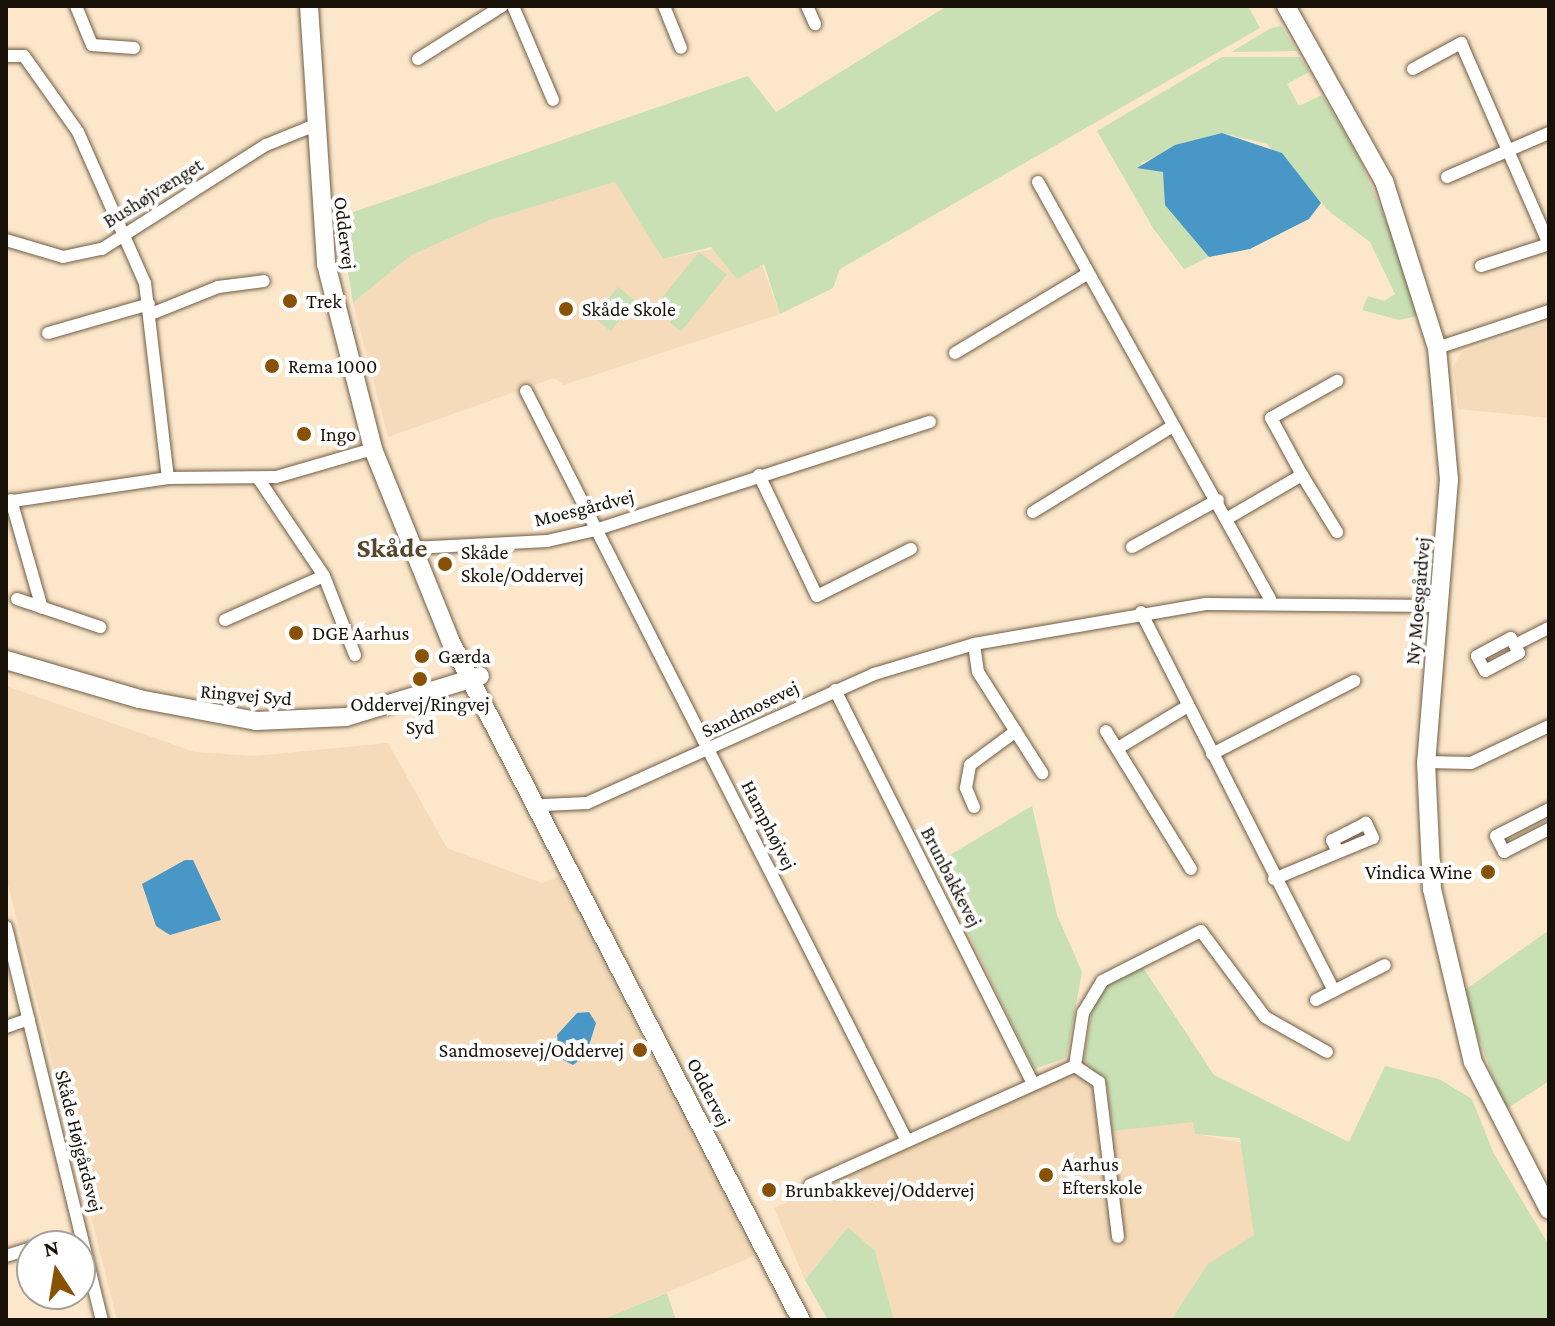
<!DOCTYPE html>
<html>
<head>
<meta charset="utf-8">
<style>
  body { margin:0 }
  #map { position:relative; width:1555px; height:1326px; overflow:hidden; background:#fce7cb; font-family:"Crimson Pro",serif }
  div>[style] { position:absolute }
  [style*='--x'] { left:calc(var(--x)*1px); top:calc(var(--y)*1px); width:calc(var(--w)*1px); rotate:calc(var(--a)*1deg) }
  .built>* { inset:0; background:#f5dbb9 }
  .green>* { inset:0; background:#c9e0b4; transform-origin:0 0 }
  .water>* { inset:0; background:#4897c6 }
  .roads { filter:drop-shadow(0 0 2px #6f5d44) drop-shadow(0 0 2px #6f5d44) }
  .street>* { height:12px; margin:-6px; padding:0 6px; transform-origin:6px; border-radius:6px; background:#fff }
  .secondary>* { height:18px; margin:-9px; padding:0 9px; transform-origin:9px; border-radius:9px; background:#fff }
  .dots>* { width:22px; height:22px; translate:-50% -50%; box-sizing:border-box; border:4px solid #fff; border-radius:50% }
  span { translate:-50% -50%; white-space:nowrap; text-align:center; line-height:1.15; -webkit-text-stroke:8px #fff; paint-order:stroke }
  .street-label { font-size:20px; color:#181107 }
  .poi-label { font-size:20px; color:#181107 }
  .left { translate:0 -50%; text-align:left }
  .right { translate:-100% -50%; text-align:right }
  .district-label { font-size:28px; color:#58472f; font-weight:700 }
  .frame { position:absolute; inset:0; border:8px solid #181107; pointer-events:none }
  .north { position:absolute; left:16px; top:1230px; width:80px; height:80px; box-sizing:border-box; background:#fff; border:2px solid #a3a09c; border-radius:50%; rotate:348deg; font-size:22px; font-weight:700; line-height:32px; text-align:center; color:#181107 }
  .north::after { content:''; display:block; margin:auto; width:28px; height:36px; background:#895202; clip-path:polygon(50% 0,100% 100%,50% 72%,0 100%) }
</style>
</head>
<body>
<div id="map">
  <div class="built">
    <div style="clip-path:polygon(616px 182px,663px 259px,753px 241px,780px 314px,564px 385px,554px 378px,388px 437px,353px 303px,410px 256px,490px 220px)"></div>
    <div style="clip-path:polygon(1549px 323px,1549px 418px,1458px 409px,1453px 367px,1462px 352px)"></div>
    <div style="clip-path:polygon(6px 686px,195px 752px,254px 756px,388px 743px,447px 848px,542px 883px,558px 877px,754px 1256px,601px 1320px,117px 1320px,6px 877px)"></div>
    <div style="clip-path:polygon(1084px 1060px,1108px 1087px,1194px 1122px,1195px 1134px,1244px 1143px,1254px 1235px,1208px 1264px,1171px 1320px,894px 1320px,875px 1251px,848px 1227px,805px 1280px,774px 1208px)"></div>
  </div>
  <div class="green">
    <div style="clip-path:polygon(947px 6px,1248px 6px,1260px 28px,840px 269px,833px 288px,780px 314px,764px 264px,737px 279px,711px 247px,663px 259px,615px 182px,490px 220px,410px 256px,353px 303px,339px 217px,748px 76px,776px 112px)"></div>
    <div style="clip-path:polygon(1281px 26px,1297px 51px,1231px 52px,1271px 28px)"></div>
    <div style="clip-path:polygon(1222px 57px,1300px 57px,1309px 72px,1287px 84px,1299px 106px,1322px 95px,1357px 154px,1396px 243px,1417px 316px,1399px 320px,1362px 310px,1368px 296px,1384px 301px,1395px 294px,1370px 242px,1331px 213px,1267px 144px,1222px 133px,1140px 163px,1163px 172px,1209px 257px,1184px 269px,1153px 228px,1097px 131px)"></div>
    <div style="left:699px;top:252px;width:36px;height:73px;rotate:39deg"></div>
    <div style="left:618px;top:287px;width:22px;height:39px;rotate:39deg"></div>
    <div style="clip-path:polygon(1032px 806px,1057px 915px,1082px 972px,1066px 1058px,1034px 1069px,935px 864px)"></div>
    <div style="clip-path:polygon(1549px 930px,1549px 1081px,1505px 1110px,1462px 992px)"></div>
    <div style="clip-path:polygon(1142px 966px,1214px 1075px,1349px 1142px,1385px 1066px,1439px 1079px,1472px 1099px,1494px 1154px,1549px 1245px,1549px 1320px,1171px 1320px,1208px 1264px,1254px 1235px,1240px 1138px,1195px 1134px,1193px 1122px,1113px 1131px,1108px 1087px,1084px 1060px,1093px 1005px,1104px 987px)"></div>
    <div style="clip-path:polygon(848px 1227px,875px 1251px,894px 1320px,828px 1320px,805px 1280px)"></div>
    <div style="clip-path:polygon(667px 1293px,676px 1320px,601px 1320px)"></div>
  </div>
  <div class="water">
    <div style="clip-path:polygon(1222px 133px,1282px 153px,1321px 203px,1309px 219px,1250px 249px,1209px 257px,1165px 205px,1163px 172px,1137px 168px,1175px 145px)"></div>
    <div style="clip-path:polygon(185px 860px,193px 860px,221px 920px,170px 935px,156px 926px,142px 884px)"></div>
    <div style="clip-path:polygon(577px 1013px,589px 1012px,596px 1023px,586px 1055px,573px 1065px,560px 1058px,557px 1035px)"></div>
  </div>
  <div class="roads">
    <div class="street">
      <div style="--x:76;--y:6;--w:42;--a:67.7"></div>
      <div style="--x:92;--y:45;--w:42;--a:4.1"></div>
      <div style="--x:513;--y:6;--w:102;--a:66.9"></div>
      <div style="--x:664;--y:6;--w:45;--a:68"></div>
      <div style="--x:807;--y:6;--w:20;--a:66"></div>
      <div style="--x:6;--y:56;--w:18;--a:0"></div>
      <div style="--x:24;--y:56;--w:93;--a:54.6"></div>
      <div style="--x:78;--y:132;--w:165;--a:66.1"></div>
      <div style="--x:145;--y:283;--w:196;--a:83.3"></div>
      <div style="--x:418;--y:59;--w:99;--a:-32.2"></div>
      <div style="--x:1413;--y:69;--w:55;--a:-28.4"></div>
      <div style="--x:1461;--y:43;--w:219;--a:66.4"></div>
      <div style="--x:1447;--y:177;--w:111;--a:-23.3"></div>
      <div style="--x:1038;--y:182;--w:477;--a:60.9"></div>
      <div style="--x:6;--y:240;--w:59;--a:16.6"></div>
      <div style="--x:63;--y:257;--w:40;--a:-12"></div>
      <div style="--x:102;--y:249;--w:194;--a:-32.4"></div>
      <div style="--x:266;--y:145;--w:51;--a:-22"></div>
      <div style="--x:1481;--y:266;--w:71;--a:-17.9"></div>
      <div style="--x:151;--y:314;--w:72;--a:-21.9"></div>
      <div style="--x:218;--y:287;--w:46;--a:-7.4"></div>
      <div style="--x:48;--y:333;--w:105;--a:-16"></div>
      <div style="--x:1437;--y:348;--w:118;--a:-18.3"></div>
      <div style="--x:955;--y:353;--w:154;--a:-30.9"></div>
      <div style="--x:526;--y:391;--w:839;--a:63.07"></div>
      <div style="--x:759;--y:475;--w:134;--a:64.4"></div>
      <div style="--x:817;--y:596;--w:105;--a:-26.6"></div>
      <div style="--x:1302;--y:475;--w:65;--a:-118.5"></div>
      <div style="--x:1271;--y:418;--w:76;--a:-29.3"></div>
      <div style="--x:258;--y:478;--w:118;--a:56"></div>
      <div style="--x:324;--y:576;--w:85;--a:68.6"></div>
      <div style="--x:11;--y:500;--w:112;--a:74"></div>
      <div style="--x:6;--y:502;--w:164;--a:-8.4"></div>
      <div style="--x:168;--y:478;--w:108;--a:-0.5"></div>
      <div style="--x:276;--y:477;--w:101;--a:-16.1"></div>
      <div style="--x:1033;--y:512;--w:164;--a:-31.6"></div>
      <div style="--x:1228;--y:518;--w:86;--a:-30.2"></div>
      <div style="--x:1302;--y:475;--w:67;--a:58.4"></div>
      <div style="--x:1132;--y:547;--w:98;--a:-28.7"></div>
      <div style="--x:413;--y:548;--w:134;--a:-3"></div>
      <div style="--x:547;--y:541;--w:49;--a:-12.9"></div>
      <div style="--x:595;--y:530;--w:352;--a:-17.9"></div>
      <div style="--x:17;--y:599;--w:88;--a:18.6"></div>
      <div style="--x:1141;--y:612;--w:425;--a:63"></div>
      <div style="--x:225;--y:620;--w:108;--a:-24"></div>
      <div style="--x:1511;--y:638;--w:17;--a:62"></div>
      <div style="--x:1519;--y:653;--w:38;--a:152"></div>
      <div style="--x:1485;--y:671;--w:17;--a:-118"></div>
      <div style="--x:1477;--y:656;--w:38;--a:-28"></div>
      <div style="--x:974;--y:644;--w:28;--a:82"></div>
      <div style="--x:978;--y:672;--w:120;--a:57.6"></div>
      <div style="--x:1515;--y:645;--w:38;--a:-27"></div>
      <div style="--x:835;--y:690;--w:438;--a:63.3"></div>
      <div style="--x:1106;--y:731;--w:162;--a:58.4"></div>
      <div style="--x:1118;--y:748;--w:82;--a:-31"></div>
      <div style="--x:1212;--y:754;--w:160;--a:-27.2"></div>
      <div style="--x:1426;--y:762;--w:45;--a:1.3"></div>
      <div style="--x:1471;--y:763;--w:86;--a:-25.4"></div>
      <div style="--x:544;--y:805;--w:43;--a:-2.7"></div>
      <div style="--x:587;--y:803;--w:315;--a:-24.2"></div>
      <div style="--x:874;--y:674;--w:104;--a:-16.7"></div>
      <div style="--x:974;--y:644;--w:235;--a:-9.8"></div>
      <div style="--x:1206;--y:604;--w:233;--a:0.5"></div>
      <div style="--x:974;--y:807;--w:21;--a:-113"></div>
      <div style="--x:966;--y:788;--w:23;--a:-80"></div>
      <div style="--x:970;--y:765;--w:57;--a:-36.5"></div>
      <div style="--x:1549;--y:809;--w:59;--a:153"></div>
      <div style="--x:1496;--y:836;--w:18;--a:63"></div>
      <div style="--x:1504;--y:852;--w:51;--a:-27.1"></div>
      <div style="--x:1274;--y:879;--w:107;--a:-22.5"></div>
      <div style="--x:1373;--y:838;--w:17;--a:-115"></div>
      <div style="--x:1366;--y:823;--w:38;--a:153"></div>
      <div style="--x:1332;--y:840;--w:9;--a:63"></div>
      <div style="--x:6;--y:927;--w:405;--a:76.3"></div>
      <div style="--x:1316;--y:1000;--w:77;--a:-26.9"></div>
      <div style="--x:6;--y:1027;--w:24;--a:-19"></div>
      <div style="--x:1075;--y:1066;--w:54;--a:-81.4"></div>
      <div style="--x:1083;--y:1013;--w:37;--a:-59"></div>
      <div style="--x:1102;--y:981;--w:111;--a:-26.8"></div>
      <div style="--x:1201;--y:931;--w:107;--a:53.3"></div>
      <div style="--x:1265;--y:1017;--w:71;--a:29.4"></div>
      <div style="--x:810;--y:1185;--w:290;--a:-24.2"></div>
      <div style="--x:1075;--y:1066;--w:29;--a:34"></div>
      <div style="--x:1099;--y:1082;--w:156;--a:83"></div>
      <div style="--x:6;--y:1256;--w:27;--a:-17"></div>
    </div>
    <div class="secondary">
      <div style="--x:309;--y:6;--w:259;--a:86.2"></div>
      <div style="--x:326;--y:264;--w:191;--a:75.7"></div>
      <div style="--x:373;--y:449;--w:206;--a:68"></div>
      <div style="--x:450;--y:640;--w:765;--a:62.7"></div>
      <div style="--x:1286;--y:6;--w:201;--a:60.8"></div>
      <div style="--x:1384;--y:181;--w:175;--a:72.4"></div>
      <div style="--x:1437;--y:348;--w:132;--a:84.8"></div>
      <div style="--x:1449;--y:479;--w:284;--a:94.6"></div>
      <div style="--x:1426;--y:762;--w:127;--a:87.3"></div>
      <div style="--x:1432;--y:889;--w:178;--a:76.7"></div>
      <div style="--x:1473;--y:1062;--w:166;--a:62.8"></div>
      <div style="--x:6;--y:660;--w:139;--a:16.3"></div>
      <div style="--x:139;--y:699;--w:119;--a:10.6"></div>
      <div style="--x:256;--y:721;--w:90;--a:-2.5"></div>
      <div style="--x:346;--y:717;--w:140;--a:-17"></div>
    </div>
  </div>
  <div class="dots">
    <div style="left:290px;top:301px;background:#895202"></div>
    <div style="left:566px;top:309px;background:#895202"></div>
    <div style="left:272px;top:366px;background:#895202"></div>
    <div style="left:304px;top:434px;background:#895202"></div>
    <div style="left:445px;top:564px;background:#895202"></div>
    <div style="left:296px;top:633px;background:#895202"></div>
    <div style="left:422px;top:656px;background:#895202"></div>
    <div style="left:420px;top:679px;background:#895202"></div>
    <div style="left:1488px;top:872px;background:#895202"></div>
    <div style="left:640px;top:1050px;background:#895202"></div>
    <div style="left:1046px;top:1175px;background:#895202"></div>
    <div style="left:769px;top:1190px;background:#895202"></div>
  </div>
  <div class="street-label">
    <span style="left:153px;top:193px;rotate:-32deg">Bushøjvænget</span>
    <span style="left:345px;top:233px;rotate:83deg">Oddervej</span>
    <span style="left:584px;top:508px;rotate:-14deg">Moesgårdvej</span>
    <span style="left:1418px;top:601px;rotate:-85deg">Ny Moesgårdvej</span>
    <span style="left:246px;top:695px;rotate:5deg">Ringvej Syd</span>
    <span style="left:750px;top:709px;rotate:-26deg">Sandmosevej</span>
    <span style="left:769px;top:825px;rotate:63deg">Hamphøjvej</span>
    <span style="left:951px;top:877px;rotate:63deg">Brunbakkevej</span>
    <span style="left:709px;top:1092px;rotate:63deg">Oddervej</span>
    <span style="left:79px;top:1141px;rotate:76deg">Skåde Højgårdsvej</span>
  </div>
  <div class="poi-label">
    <span class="left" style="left:306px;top:301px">Trek</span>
    <span class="left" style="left:582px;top:309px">Skåde Skole</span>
    <span class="left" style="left:288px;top:366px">Rema 1000</span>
    <span class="left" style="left:320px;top:434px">Ingo</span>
    <span class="left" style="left:461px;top:564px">Skåde<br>Skole/Oddervej</span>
    <span class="left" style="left:312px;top:633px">DGE Aarhus</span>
    <span class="left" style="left:438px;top:656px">Gærda</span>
    <span style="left:420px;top:716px">Oddervej/Ringvej<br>Syd</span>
    <span class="right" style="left:1472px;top:872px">Vindica Wine</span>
    <span class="right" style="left:624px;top:1050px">Sandmosevej/Oddervej</span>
    <span class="left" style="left:1062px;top:1176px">Aarhus<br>Efterskole</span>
    <span class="left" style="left:785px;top:1190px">Brunbakkevej/Oddervej</span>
  </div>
  <div class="district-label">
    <span style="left:392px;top:548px">Skåde</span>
  </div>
  <div class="frame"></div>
  <div class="north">N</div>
</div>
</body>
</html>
